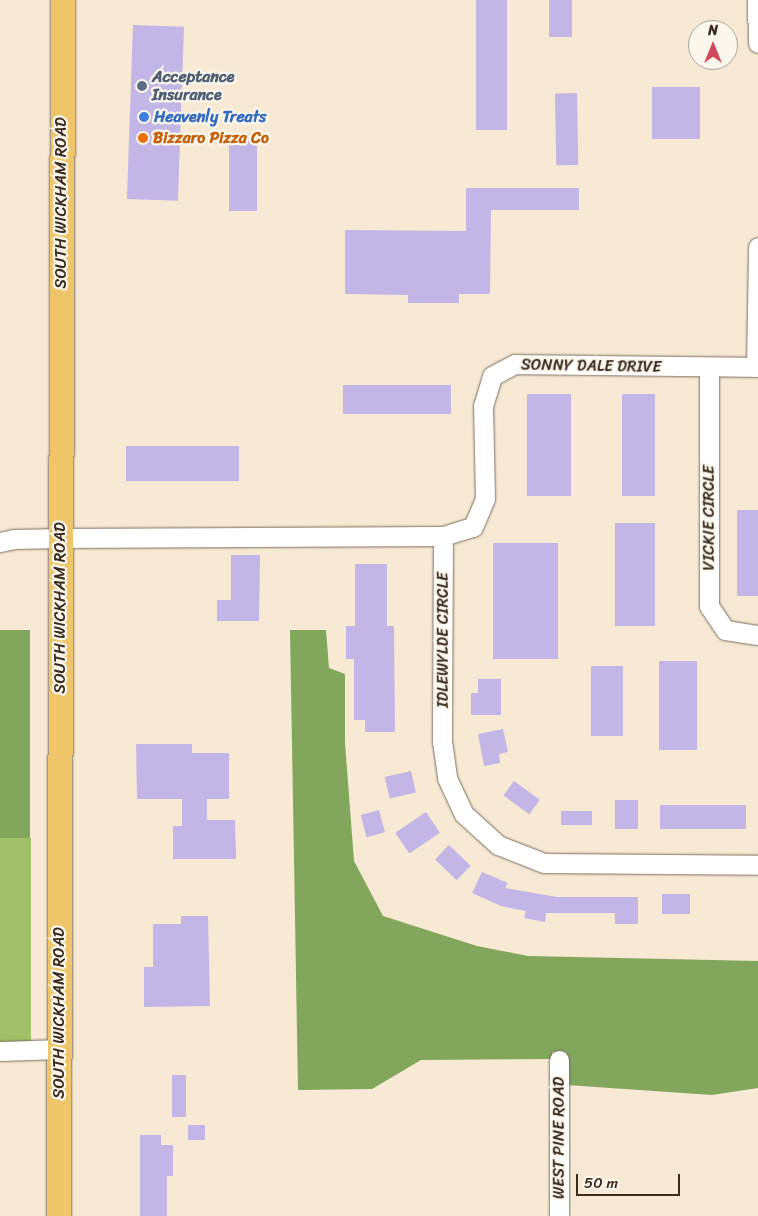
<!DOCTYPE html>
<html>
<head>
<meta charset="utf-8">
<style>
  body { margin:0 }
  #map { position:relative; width:758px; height:1216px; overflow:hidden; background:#f7e9d4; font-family:Sriracha,sans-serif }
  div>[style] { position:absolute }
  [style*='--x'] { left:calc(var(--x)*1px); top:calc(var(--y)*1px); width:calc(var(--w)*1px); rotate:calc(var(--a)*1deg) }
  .green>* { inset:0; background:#a2c068; transform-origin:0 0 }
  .forest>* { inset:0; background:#81a65c; transform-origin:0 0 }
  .building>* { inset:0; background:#c2b6e6; transform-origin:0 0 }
  .roads { filter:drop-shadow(0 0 1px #7d6d5e) drop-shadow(0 0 1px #7d6d5e) }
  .minor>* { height:19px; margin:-9.5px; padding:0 9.5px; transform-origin:9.5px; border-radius:9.5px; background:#fff }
  .major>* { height:24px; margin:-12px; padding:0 12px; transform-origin:12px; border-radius:12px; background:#eec569 }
  .dots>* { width:14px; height:14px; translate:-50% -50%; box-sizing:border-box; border:2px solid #fbf7ec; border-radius:50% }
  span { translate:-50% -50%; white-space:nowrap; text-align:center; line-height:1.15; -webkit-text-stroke:4.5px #fbf7ec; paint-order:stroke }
  .service-label { font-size:16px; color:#4e5e75; font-weight:700 }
  .left { translate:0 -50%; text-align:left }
  .shop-label { font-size:16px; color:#366cbe; font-weight:700 }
  .food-label { font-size:16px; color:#c56008; font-weight:700 }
  .street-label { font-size:16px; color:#3b2a1e }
  .north { position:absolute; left:688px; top:20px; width:50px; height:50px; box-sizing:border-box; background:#fbf7ec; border:1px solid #aea59a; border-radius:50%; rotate:0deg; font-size:14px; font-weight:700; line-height:20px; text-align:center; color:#3b2a1e }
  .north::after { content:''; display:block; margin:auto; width:18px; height:22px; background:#d1495b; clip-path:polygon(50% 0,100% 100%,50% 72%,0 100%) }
  .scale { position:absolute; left:576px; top:1174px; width:104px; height:22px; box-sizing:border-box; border:2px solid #3b2a1e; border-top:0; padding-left:6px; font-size:15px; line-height:18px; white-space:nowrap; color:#3b2a1e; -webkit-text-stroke:4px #fbf7ec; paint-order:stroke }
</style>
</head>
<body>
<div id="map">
  <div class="green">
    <div style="left:31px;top:838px;width:213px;height:31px;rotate:90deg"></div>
  </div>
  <div class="forest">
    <div style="left:30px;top:630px;width:208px;height:30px;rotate:90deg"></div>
    <div style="clip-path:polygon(290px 630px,326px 630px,329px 668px,345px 674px,345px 743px,354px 861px,383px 916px,477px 946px,528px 956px,758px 961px,758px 1088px,712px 1095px,567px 1085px,569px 1059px,566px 1059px,566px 1052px,552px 1052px,552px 1059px,421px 1060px,372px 1089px,298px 1090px)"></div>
  </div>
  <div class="building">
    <div style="left:476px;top:0;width:31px;height:130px"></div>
    <div style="left:549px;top:0;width:23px;height:37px"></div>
    <div style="left:133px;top:25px;width:51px;height:174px;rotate:2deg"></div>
    <div style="left:652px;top:87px;width:48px;height:52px"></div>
    <div style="left:577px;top:93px;width:72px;height:22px;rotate:89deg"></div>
    <div style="left:229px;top:134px;width:28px;height:77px"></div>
    <div style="clip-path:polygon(466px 188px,579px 188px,579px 210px,491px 210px,490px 294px,459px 294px,459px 303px,408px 303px,408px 295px,345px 294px,345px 230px,466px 231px)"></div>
    <div style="left:343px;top:385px;width:108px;height:29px"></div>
    <div style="left:527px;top:394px;width:44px;height:102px"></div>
    <div style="left:622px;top:394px;width:33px;height:102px"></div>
    <div style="left:126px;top:446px;width:113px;height:35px"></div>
    <div style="left:737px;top:510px;width:21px;height:86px"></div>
    <div style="left:615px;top:523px;width:40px;height:103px"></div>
    <div style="left:493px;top:543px;width:65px;height:116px"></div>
    <div style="clip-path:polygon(231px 555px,260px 555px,259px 621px,217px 621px,217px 600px,231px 600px)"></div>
    <div style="clip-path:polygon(355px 564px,387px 564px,387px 626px,394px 626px,395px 732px,365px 732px,365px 720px,354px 720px,354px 659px,346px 659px,346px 626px,355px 626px)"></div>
    <div style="left:659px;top:661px;width:38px;height:89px"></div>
    <div style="left:591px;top:666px;width:32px;height:70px"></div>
    <div style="clip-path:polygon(478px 679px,501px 679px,501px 715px,471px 715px,471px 693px,478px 693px)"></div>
    <div style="clip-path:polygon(503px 729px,508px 752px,499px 754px,500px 763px,484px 766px,478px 734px)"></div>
    <div style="clip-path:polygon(136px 744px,192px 744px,192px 753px,229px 753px,229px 799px,207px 799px,207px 820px,235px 820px,236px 859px,173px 859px,173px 826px,182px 826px,182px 799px,137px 799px)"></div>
    <div style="left:411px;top:771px;width:22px;height:27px;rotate:77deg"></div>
    <div style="left:514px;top:781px;width:32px;height:18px;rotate:36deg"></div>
    <div style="left:615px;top:800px;width:23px;height:29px"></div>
    <div style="left:746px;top:805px;width:24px;height:86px;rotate:90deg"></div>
    <div style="left:379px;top:810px;width:23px;height:19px;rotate:75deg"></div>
    <div style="left:561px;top:811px;width:31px;height:14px"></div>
    <div style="left:426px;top:812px;width:25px;height:37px;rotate:56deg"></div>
    <div style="left:449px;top:845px;width:30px;height:20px;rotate:44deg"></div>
    <div style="clip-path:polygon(482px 872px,508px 883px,505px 888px,557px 897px,638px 897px,638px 924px,615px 924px,615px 913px,546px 913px,545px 922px,524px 918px,526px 911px,501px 906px,472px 893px)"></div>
    <div style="left:662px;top:894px;width:28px;height:20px"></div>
    <div style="clip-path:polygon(181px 916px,208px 916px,210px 1006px,144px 1007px,144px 967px,153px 967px,153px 924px,181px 924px)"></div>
    <div style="left:172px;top:1075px;width:14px;height:42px"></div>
    <div style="left:188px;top:1125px;width:17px;height:15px"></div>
    <div style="clip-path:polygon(140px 1135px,161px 1135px,161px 1145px,173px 1145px,173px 1176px,167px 1176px,167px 1216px,140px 1216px)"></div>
  </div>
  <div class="roads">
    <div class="minor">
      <div style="--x:757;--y:0;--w:43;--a:88.7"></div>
      <div style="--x:709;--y:367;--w:239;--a:90"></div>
      <div style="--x:709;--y:606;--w:29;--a:56"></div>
      <div style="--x:725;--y:630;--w:33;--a:9"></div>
      <div style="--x:756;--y:367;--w:120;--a:-89"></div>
      <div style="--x:443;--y:536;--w:205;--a:90.3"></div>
      <div style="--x:442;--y:741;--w:37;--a:82"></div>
      <div style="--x:447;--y:778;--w:40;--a:65"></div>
      <div style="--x:464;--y:814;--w:46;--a:42.4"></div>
      <div style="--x:498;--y:845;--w:49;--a:21.4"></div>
      <div style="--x:544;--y:863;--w:214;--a:0.5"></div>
      <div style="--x:0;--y:542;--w:14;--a:-12"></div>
      <div style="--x:14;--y:539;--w:46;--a:-1.2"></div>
      <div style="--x:60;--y:538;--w:383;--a:-0.3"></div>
      <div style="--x:443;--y:536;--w:31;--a:-17"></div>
      <div style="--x:473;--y:527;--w:30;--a:-67"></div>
      <div style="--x:485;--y:499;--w:93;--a:-91.2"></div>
      <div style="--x:483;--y:406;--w:31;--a:-73"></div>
      <div style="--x:492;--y:376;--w:26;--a:-28"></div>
      <div style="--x:515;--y:364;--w:243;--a:0.7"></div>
      <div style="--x:0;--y:1051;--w:59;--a:-1.9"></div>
      <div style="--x:559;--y:1060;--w:156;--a:90"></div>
    </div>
    <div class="major">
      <div style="--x:59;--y:1216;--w:1216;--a:-89.81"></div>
    </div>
  </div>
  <div class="dots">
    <div style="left:142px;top:86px;background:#5c6f8a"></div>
    <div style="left:144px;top:117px;background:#3f7fe0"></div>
    <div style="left:143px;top:138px;background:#e8710a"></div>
  </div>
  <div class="service-label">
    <span class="left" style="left:152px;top:86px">Acceptance<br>Insurance</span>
  </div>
  <div class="shop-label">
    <span class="left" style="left:154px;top:117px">Heavenly Treats</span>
  </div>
  <div class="food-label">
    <span class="left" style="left:153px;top:138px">Bizzaro Pizza Co</span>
  </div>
  <div class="street-label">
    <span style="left:61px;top:203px;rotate:-90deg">SOUTH WICKHAM ROAD</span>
    <span style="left:591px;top:366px;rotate:1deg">SONNY DALE DRIVE</span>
    <span style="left:709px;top:518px;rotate:-90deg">VICKIE CIRCLE</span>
    <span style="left:60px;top:608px;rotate:-90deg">SOUTH WICKHAM ROAD</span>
    <span style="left:443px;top:640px;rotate:-90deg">IDLEWYLDE CIRCLE</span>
    <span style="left:59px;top:1013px;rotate:-90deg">SOUTH WICKHAM ROAD</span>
    <span style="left:559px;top:1138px;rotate:-90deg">WEST PINE ROAD</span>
  </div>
  <div class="north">N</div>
  <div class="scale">50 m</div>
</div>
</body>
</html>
